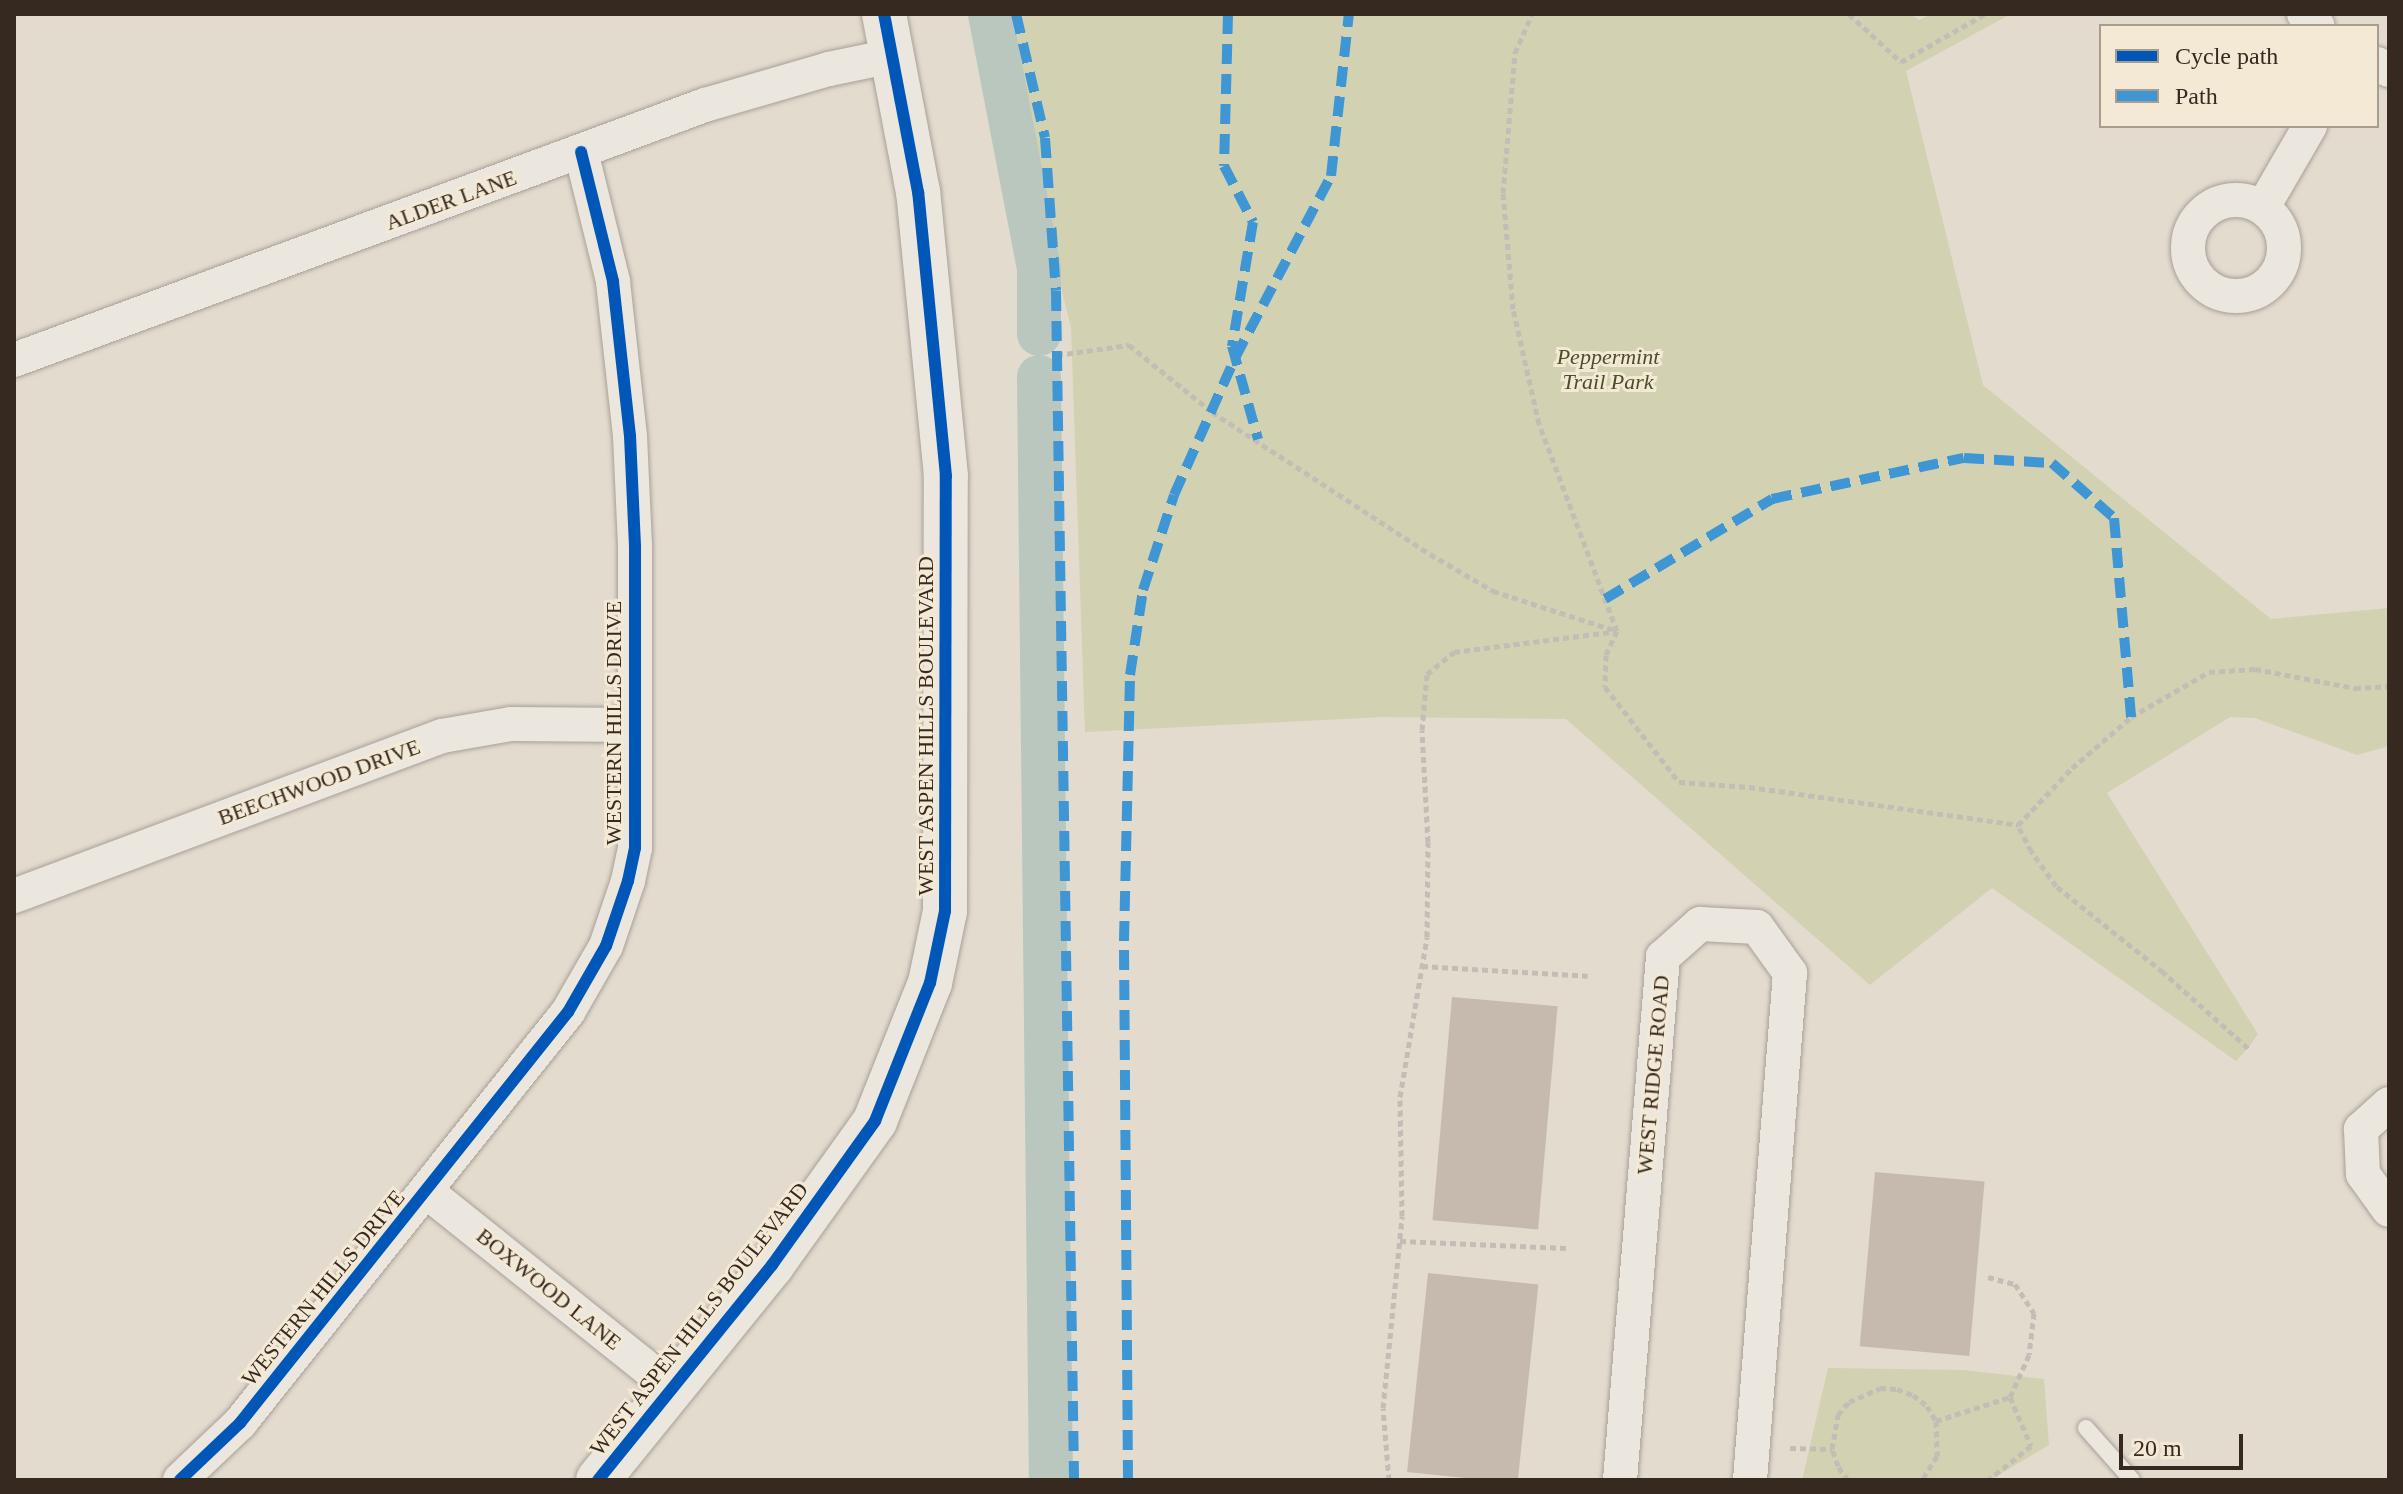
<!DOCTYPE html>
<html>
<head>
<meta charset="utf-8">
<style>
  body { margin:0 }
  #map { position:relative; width:2403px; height:1494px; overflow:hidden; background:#e3dbce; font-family:"Times New Roman",serif }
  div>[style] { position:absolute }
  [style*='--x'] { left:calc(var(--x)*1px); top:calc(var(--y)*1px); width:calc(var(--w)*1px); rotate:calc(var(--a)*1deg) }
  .green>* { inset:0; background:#d2d1b1 }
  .canal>* { height:44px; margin:-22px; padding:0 22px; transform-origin:22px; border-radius:22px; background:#b9c7be }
  .building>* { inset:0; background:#c6baaf; transform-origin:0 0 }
  .path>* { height:5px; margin-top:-2.5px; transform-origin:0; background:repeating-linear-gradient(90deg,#c3bdb6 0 6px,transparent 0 10px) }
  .roads { filter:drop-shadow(0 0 2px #a8a097) drop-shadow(0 0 2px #a8a097) }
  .lane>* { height:16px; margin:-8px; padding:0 8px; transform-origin:8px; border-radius:8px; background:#ebe7df }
  .street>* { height:34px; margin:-17px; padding:0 17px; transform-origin:17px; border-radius:17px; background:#ebe7df }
  .street>.ring { margin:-17px; padding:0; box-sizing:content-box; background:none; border:34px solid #ebe7df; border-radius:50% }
  .secondary>* { height:44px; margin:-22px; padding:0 22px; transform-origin:22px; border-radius:22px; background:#ebe7df }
  .quiet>* { height:10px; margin-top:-5px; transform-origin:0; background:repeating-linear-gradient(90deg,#3e96d5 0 20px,transparent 0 30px) }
  .cycleway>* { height:12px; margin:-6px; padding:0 6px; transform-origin:6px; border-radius:6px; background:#0057b8 }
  span { translate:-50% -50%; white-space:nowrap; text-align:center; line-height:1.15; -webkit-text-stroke:6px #f3e9d5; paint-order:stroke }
  .street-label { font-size:22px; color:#362920 }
  .park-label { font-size:22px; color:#485028; font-style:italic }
  .frame { position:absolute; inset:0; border:16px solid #362920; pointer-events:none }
  .legend { position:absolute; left:2099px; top:24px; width:280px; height:104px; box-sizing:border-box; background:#f3e9d5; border:2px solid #a79c8d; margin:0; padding:10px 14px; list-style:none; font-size:24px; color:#362920 }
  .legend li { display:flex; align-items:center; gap:16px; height:40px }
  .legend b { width:40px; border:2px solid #a79c8d }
  .scale { position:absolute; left:2119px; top:1434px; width:124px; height:36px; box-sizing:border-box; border:4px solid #362920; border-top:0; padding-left:10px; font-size:24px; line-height:28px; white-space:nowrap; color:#362920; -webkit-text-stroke:6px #f3e9d5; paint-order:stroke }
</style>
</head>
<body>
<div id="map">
  <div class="green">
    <div style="clip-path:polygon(991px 14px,1911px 14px,1919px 20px,1932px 14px,2011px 14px,1906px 71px,1983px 385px,2271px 619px,2389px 608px,2389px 746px,2357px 755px,2255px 718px,2230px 717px,2107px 793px,2258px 1034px,2248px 1048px,2236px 1061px,1992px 888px,1870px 985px,1566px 719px,1382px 717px,1085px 732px,1071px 327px)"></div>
    <div style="clip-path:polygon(1828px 1368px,1964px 1370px,2044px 1379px,2049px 1445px,1990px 1480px,1802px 1480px)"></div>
  </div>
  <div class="canal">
    <div style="--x:990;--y:14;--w:259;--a:79.1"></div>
    <div style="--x:1039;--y:268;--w:66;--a:90"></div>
    <div style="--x:1039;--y:377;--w:1103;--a:89.38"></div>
  </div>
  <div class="building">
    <div style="left:1452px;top:997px;width:106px;height:224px;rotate:5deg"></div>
    <div style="left:1875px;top:1172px;width:110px;height:175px;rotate:5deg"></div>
    <div style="left:1428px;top:1273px;width:111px;height:200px;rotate:6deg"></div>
  </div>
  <div class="path">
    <div style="--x:1849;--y:14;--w:71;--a:42.7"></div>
    <div style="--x:1901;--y:62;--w:97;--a:-29.7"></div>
    <div style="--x:1057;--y:355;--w:73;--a:-7.9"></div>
    <div style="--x:1129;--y:345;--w:107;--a:38.9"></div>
    <div style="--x:1212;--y:412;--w:260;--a:33.1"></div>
    <div style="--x:1430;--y:554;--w:73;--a:30.4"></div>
    <div style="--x:1493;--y:591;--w:130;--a:17.9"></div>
    <div style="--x:1617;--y:631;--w:26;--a:115"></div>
    <div style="--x:1606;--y:655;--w:32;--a:92"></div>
    <div style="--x:1605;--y:687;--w:120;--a:52.1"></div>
    <div style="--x:1679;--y:782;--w:70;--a:4.1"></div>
    <div style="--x:1749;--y:787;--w:272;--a:8"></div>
    <div style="--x:1422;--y:966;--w:166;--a:3.4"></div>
    <div style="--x:2248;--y:1048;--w:114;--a:-138.2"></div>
    <div style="--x:2163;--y:972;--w:137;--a:-141.2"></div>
    <div style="--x:2056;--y:886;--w:43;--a:-125.5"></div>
    <div style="--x:2031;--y:851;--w:29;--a:-117"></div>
    <div style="--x:2018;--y:825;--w:79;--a:-46.5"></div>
    <div style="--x:2072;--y:768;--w:78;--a:-40.8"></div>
    <div style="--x:2131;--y:717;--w:90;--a:-30"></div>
    <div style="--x:2209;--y:672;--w:46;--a:-3.7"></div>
    <div style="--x:2255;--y:669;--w:102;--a:10.8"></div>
    <div style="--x:2355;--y:688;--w:34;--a:-3"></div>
    <div style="--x:1400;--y:1241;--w:166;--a:2.4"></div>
    <div style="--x:1988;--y:1277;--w:28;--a:15"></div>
    <div style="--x:2015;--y:1284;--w:35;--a:57"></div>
    <div style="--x:2034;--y:1313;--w:42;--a:96.8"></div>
    <div style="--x:2029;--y:1355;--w:46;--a:114.3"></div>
    <div style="--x:1936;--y:1421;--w:78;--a:-18"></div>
    <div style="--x:2010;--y:1397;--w:53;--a:66.8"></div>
    <div style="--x:2031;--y:1446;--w:55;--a:141.7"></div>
    <div style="--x:1790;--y:1448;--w:42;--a:1.4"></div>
    <div style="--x:1389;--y:1480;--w:72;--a:-94.8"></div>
    <div style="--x:1383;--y:1408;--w:193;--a:-84.3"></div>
    <div style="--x:1402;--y:1216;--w:119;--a:-91"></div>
    <div style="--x:1400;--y:1097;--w:162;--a:-80.4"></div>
    <div style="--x:1427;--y:937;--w:95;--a:-89.4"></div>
    <div style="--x:1428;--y:842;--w:112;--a:-93.1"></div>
    <div style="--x:1422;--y:730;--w:56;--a:-84.9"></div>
    <div style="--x:1427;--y:674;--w:35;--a:-39"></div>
    <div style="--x:1454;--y:652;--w:164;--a:-7.3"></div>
    <div style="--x:1617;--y:631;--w:221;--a:-110.6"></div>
    <div style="--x:1539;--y:424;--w:118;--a:-102.7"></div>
    <div style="--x:1513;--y:309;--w:116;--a:-94.9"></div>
    <div style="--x:1503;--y:193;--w:141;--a:-85.1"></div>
    <div style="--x:1515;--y:53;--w:43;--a:-66.4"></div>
    <div style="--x:1848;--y:1480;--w:17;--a:-126"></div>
    <div style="--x:1838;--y:1466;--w:18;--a:-109"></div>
    <div style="--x:1832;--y:1449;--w:35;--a:-80"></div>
    <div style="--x:1838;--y:1415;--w:17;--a:-50"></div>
    <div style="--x:1849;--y:1402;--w:34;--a:-24"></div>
    <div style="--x:1880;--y:1388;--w:17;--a:3"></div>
    <div style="--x:1897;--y:1389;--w:17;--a:21"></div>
    <div style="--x:1913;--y:1395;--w:18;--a:38"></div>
    <div style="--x:1927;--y:1406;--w:17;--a:59"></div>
    <div style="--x:1936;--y:1421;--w:35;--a:88"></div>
    <div style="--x:1937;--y:1456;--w:28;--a:122"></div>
  </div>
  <div class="roads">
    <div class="lane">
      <div style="--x:2086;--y:1428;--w:69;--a:48.5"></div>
    </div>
    <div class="street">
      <div style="--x:2304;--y:14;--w:18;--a:41"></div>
      <div style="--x:2377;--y:64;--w:13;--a:27"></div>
      <div class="ring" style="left:2188px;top:200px;width:62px;height:62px"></div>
      <div style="--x:2263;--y:207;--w:94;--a:-59.9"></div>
      <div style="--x:14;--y:360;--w:737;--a:-20.26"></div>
      <div style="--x:705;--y:105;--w:129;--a:-16.2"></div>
      <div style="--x:829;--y:69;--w:64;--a:-11.7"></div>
      <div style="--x:14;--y:896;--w:457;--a:-20.5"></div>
      <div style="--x:442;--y:736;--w:70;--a:-9.9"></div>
      <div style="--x:511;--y:724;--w:124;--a:0.5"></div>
      <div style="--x:2389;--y:1104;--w:38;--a:138"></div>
      <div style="--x:2361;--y:1129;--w:45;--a:87.5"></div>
      <div style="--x:2363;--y:1174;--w:44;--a:54.2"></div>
      <div style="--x:426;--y:1191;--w:315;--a:38.7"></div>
      <div style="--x:180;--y:1480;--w:83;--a:-43.5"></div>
      <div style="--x:240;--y:1423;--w:526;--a:-51.41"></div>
      <div style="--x:568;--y:1012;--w:76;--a:-60.1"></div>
      <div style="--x:606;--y:946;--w:69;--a:-71.3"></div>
      <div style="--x:628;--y:881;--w:34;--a:-78"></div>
      <div style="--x:635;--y:848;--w:302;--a:-90"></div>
      <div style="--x:635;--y:546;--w:110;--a:-92.6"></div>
      <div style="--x:630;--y:436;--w:156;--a:-96.3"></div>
      <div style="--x:613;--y:281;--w:133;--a:-103.9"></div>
      <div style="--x:1620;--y:1480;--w:525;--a:-85.3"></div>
      <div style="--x:1663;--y:957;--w:50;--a:-41.7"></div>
      <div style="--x:1700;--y:924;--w:57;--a:3"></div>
      <div style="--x:1757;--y:927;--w:57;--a:54.3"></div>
      <div style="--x:1790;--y:973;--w:509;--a:94.51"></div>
    </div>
    <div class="secondary">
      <div style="--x:598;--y:1480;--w:277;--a:-51"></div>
      <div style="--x:772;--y:1265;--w:177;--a:-54.4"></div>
      <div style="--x:875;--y:1121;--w:149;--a:-68.3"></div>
      <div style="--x:930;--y:983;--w:74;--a:-78.2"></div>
      <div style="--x:945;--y:911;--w:435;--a:-89.9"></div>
      <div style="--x:946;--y:476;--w:285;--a:-95.6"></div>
      <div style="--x:918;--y:192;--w:181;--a:-100.8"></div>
    </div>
  </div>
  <div class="quiet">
    <div style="--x:1016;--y:14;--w:127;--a:76.8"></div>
    <div style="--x:1045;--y:138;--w:153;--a:85.9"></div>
    <div style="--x:1056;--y:291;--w:1189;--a:89.13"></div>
    <div style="--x:1228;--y:14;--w:152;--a:91.5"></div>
    <div style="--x:1224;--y:166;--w:63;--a:62.6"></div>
    <div style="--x:1253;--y:222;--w:126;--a:99.6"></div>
    <div style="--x:1232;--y:346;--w:97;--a:74.4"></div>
    <div style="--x:1605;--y:599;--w:195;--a:-30.9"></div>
    <div style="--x:1772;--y:499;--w:196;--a:-12.1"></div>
    <div style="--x:1964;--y:458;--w:88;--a:3.3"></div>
    <div style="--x:2052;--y:463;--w:83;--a:41.6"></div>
    <div style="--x:2114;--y:518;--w:200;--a:85.1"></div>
    <div style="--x:1128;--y:1480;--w:539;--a:-90.43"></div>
    <div style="--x:1124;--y:941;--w:266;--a:-88.7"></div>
    <div style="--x:1130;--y:675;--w:86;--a:-81.3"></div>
    <div style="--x:1143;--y:590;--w:100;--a:-71.9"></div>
    <div style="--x:1174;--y:495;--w:150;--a:-66"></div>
    <div style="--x:1235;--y:358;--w:206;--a:-62.2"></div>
    <div style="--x:1331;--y:176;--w:163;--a:-83.7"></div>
  </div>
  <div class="cycleway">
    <div style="--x:180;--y:1480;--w:83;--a:-43.5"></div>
    <div style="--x:240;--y:1423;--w:526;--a:-51.41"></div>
    <div style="--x:568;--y:1012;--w:76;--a:-60.1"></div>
    <div style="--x:606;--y:946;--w:69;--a:-71.3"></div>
    <div style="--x:628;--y:881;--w:34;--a:-78"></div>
    <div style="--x:635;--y:848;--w:302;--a:-90"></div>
    <div style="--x:635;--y:546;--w:110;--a:-92.6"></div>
    <div style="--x:630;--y:436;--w:156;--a:-96.3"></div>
    <div style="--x:613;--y:281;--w:133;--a:-103.9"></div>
    <div style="--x:598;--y:1480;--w:277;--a:-51"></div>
    <div style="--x:772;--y:1265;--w:177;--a:-54.4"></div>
    <div style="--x:875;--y:1121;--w:149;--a:-68.3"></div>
    <div style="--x:930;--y:983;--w:74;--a:-78.2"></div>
    <div style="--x:945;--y:911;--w:435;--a:-89.9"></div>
    <div style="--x:946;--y:476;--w:285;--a:-95.6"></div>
    <div style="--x:918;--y:192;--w:181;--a:-100.8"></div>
  </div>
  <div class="street-label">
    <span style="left:451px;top:200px;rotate:-20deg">ALDER LANE</span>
    <span style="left:614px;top:723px;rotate:-90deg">WESTERN HILLS DRIVE</span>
    <span style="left:926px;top:726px;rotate:-90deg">WEST ASPEN HILLS BOULEVARD</span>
    <span style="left:319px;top:782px;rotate:-20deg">BEECHWOOD DRIVE</span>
    <span style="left:1653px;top:1075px;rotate:-85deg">WEST RIDGE ROAD</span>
    <span style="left:323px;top:1288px;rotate:-51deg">WESTERN HILLS DRIVE</span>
    <span style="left:549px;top:1289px;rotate:39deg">BOXWOOD LANE</span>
    <span style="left:699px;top:1319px;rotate:-52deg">WEST ASPEN HILLS BOULEVARD</span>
  </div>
  <div class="park-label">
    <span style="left:1608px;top:369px">Peppermint<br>Trail Park</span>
  </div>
  <div class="frame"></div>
  <ul class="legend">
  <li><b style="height:10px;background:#0057b8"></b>Cycle path</li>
  <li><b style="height:10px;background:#3e96d5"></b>Path</li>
  </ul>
  <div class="scale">20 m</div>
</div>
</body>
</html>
